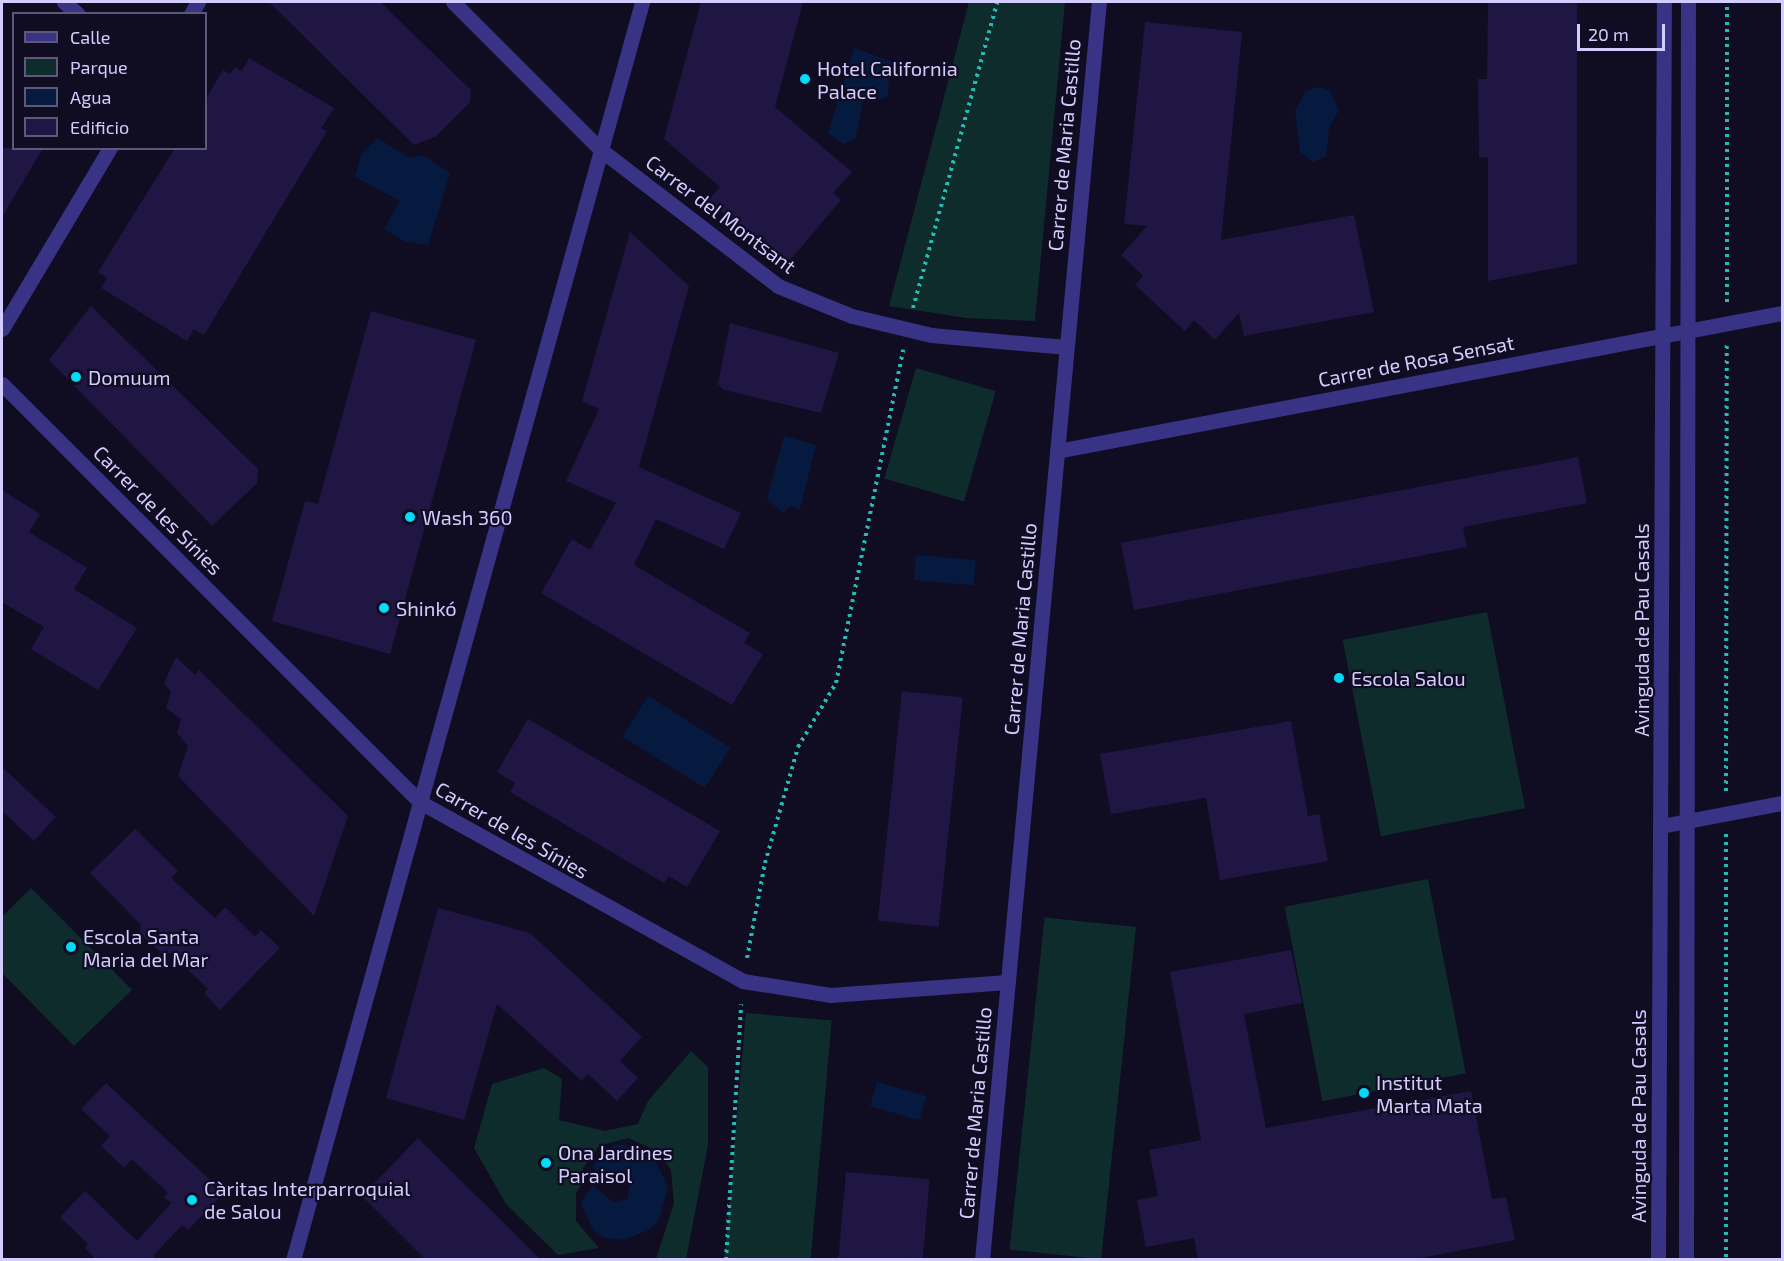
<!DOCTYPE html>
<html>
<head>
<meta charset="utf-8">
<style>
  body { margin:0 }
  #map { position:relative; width:1784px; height:1261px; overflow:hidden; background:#100c22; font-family:"Exo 2",sans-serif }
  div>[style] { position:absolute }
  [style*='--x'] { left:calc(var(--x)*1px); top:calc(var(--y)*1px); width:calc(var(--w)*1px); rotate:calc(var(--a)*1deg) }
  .green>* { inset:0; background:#0e2c2b; transform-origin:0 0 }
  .water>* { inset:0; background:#061a40; transform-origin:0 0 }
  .building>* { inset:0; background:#201644; transform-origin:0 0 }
  .path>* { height:4px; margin-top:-2px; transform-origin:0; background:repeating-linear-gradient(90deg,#25bab3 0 3px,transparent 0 7.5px) }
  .minor>* { height:15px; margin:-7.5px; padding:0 7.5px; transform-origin:7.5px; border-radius:7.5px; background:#383384 }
  .dots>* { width:16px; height:16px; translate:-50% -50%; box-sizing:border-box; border:3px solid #100c22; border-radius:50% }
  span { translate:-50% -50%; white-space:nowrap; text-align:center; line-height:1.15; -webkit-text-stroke:4.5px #100c22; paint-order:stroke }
  .poi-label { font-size:20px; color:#d3ccff }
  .left { translate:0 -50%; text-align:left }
  .street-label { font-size:20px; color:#d3ccff }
  .frame { position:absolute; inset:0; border:3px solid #d3ccff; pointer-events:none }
  .legend { position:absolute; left:12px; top:12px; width:195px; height:138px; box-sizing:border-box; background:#100c22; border:2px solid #5e597a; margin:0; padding:8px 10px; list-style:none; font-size:18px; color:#d3ccff }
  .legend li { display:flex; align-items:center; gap:12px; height:30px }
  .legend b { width:30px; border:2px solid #5e597a }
  .scale { position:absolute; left:1577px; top:24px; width:88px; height:27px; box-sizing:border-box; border:3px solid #d3ccff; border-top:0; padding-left:8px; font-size:18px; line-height:21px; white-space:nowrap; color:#d3ccff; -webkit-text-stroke:4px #100c22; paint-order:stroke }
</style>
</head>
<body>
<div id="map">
  <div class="green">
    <div style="clip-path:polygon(969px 2px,1065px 2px,1035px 321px,966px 318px,889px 306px)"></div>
    <div style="left:916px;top:368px;width:83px;height:115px;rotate:16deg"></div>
    <div style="left:1487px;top:612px;width:200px;height:147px;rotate:79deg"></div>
    <div style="left:1428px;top:879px;width:198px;height:146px;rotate:79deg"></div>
    <div style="clip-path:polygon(31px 888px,132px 990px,74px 1046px,2px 973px,2px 917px)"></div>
    <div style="left:1136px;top:927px;width:334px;height:92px;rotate:96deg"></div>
    <div style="left:746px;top:1013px;width:86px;height:246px;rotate:5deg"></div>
    <div style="clip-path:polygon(691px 1051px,708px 1067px,708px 1145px,686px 1259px,656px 1259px,674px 1203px,671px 1170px,657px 1151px,628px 1138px,599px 1146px,583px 1168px,584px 1180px,576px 1193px,576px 1221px,599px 1248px,558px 1255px,506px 1204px,474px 1148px,492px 1084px,544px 1068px,562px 1079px,559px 1120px,605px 1131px,638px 1124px,648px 1101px)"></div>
  </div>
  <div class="water">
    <div style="clip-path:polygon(854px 48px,896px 63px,889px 75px,888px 96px,874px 102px,864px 97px,855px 139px,843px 144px,828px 133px)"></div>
    <div style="clip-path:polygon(1319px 87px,1330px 91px,1339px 110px,1329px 128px,1326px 157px,1313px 162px,1300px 152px,1295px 111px,1306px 91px)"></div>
    <div style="clip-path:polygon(378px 138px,409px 158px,423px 155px,450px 173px,428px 245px,404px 241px,384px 229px,400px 201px,355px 177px,361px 154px)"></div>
    <div style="clip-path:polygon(784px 436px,816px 445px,800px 509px,791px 506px,783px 513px,767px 499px)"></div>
    <div style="left:916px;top:555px;width:60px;height:25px;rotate:5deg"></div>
    <div style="left:648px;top:696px;width:97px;height:48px;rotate:32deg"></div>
    <div style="left:877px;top:1082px;width:51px;height:25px;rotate:16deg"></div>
    <div style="clip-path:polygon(615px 1144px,640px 1147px,654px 1158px,668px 1187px,659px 1219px,649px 1230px,623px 1240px,603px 1237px,593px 1229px,581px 1204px,592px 1185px,613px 1202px,627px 1199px,629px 1186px,592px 1168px,600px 1154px)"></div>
  </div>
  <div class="building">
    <div style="clip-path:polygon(269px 2px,380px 2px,471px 90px,470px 102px,435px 137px,414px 145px)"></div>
    <div style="clip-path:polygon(701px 2px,803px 2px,775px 107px,852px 172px,833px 193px,841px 200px,785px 266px,708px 200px,720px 187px,664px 139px)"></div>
    <div style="clip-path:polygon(1488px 2px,1577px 2px,1577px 264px,1488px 281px,1488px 157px,1479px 158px,1478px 79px,1487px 79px)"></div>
    <div style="clip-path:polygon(1145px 22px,1242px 32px,1221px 240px,1354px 215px,1374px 312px,1244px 336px,1239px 313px,1215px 340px,1194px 320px,1185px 331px,1135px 285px,1143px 276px,1121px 255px,1147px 226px,1124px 224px)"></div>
    <div style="clip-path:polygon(249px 58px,334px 108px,321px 128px,327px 131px,204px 335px,194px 329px,187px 341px,101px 288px,107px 278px,98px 272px,175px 148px,206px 148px,206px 99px,223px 70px,230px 74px,235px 67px,242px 71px)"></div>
    <div style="clip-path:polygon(2px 148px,43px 148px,2px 217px)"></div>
    <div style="clip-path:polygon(630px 232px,689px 286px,639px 467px,741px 513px,724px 549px,656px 519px,634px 565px,750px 633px,744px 643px,763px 654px,732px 705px,541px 593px,572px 539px,590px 550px,616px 503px,566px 481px,599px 409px,582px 401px)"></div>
    <div style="clip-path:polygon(91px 306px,258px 469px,257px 483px,212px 526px,49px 360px)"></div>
    <div style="clip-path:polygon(371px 311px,476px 340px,390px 654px,272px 621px,305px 501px,318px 504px)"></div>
    <div style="clip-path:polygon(730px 323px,839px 353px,821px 413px,724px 390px,718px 384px)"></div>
    <div style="clip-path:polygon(1578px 457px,1587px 503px,1463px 527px,1467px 547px,1134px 610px,1121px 543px)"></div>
    <div style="clip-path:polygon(2px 490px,40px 514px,29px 532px,87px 568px,74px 589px,137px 628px,98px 690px,31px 649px,44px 627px,2px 602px)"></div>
    <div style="clip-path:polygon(176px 657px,195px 675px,199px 670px,348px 816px,314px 916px,178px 776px,188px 746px,177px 733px,181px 719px,166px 708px,171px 692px,164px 683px)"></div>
    <div style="left:902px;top:691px;width:61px;height:231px;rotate:6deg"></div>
    <div style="clip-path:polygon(528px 719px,720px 831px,687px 887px,669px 876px,664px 883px,510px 792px,515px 783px,497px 772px)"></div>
    <div style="clip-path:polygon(1291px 721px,1308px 816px,1319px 814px,1328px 861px,1220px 880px,1206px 798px,1111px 814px,1100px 754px)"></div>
    <div style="clip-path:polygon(2px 767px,56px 817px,34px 841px,2px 811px)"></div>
    <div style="clip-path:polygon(135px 829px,178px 871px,171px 878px,215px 918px,225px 907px,255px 937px,261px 930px,280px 948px,220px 1010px,204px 993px,208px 989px,171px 953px,163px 955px,140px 933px,141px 925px,90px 873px)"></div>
    <div style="clip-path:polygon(438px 908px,530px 933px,642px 1037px,620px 1061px,638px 1078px,617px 1101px,588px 1074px,582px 1081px,497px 1004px,464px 1120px,386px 1098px)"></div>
    <div style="clip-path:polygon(1291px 950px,1302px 1003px,1244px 1014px,1266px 1128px,1471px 1091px,1492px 1199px,1506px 1197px,1515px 1240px,1410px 1260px,1198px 1260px,1194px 1238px,1146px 1247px,1137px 1200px,1158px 1196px,1149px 1150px,1201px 1140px,1170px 972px)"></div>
    <div style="clip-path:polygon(106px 1083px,224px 1193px,188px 1230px,182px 1225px,153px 1256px,157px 1260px,96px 1260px,85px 1248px,88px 1244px,60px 1217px,85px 1191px,137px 1241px,171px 1203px,164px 1197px,168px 1193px,132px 1159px,124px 1168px,101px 1146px,110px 1136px,81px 1109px)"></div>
    <div style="clip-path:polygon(418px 1138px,541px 1260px,426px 1260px,362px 1196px)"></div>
    <div style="left:846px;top:1172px;width:84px;height:88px;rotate:5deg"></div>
  </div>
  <div class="path">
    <div style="--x:1727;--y:302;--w:300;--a:-90"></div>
    <div style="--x:913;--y:308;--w:317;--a:-74.6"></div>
    <div style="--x:1726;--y:791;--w:446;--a:-89.9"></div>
    <div style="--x:1726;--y:834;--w:426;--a:90"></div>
    <div style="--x:747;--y:958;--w:97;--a:-79.3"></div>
    <div style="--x:765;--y:863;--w:121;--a:-74.1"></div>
    <div style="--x:798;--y:747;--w:74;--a:-59.3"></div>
    <div style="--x:836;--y:683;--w:340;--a:-78.6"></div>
    <div style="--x:726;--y:1260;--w:256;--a:-86.6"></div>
  </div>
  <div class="minor">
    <div style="--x:64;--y:2;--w:18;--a:41"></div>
    <div style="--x:453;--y:2;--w:209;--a:45"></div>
    <div style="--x:601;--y:150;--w:223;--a:37.5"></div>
    <div style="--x:778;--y:286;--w:80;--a:22.1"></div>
    <div style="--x:852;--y:316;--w:81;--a:13.5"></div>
    <div style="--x:931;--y:335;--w:136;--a:5.1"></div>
    <div style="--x:191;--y:14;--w:14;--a:-60"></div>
    <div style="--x:2;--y:329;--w:211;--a:-59.2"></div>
    <div style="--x:2;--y:384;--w:591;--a:45"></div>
    <div style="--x:420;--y:802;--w:369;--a:29"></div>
    <div style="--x:743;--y:981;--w:88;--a:9.1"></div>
    <div style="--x:830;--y:995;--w:178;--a:-4.2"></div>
    <div style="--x:1057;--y:451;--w:738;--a:-10.78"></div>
    <div style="--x:1661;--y:826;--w:123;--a:-10.8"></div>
    <div style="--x:293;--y:1260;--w:1306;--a:-74.49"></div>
    <div style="--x:982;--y:1260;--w:1263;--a:-84.69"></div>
    <div style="--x:1658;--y:1260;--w:1258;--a:-89.73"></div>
    <div style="--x:1686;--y:1260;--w:1258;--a:-89.91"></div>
  </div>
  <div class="dots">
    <div style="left:805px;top:79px;background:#00dbf7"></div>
    <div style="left:76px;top:377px;background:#00dbf7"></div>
    <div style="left:410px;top:517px;background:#00dbf7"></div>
    <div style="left:384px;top:608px;background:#00dbf7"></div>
    <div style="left:1339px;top:678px;background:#00dbf7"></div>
    <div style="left:71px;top:947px;background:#00dbf7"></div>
    <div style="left:1364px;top:1093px;background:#00dbf7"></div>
    <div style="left:546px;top:1163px;background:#00dbf7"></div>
    <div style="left:192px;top:1200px;background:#00dbf7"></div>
  </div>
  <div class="poi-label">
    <span class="left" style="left:817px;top:80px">Hotel California<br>Palace</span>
    <span class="left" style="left:88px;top:377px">Domuum</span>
    <span class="left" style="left:422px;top:517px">Wash 360</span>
    <span class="left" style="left:396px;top:608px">Shinkó</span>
    <span class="left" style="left:1351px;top:678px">Escola Salou</span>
    <span class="left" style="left:83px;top:948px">Escola Santa<br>Maria del Mar</span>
    <span class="left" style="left:1376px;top:1094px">Institut<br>Marta Mata</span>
    <span class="left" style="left:558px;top:1164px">Ona Jardines<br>Paraisol</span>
    <span class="left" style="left:204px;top:1200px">Càritas Interparroquial<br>de Salou</span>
  </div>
  <div class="street-label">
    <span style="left:1064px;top:145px;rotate:-85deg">Carrer de Maria Castillo</span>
    <span style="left:721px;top:214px;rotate:37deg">Carrer del Montsant</span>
    <span style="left:1416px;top:361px;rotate:-11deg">Carrer de Rosa Sensat</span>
    <span style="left:158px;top:510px;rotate:45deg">Carrer de les Sínies</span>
    <span style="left:1020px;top:629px;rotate:-85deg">Carrer de Maria Castillo</span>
    <span style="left:1641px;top:630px;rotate:-90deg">Avinguda de Pau Casals</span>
    <span style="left:512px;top:830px;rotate:30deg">Carrer de les Sínies</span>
    <span style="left:975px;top:1113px;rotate:-85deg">Carrer de Maria Castillo</span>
    <span style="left:1638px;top:1116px;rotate:-90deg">Avinguda de Pau Casals</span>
  </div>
  <div class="frame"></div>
  <ul class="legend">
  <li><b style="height:8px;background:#383384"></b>Calle</li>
  <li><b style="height:16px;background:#0e2c2b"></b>Parque</li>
  <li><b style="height:16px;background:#061a40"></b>Agua</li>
  <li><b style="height:16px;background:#201644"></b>Edificio</li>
  </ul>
  <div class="scale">20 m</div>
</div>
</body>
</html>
